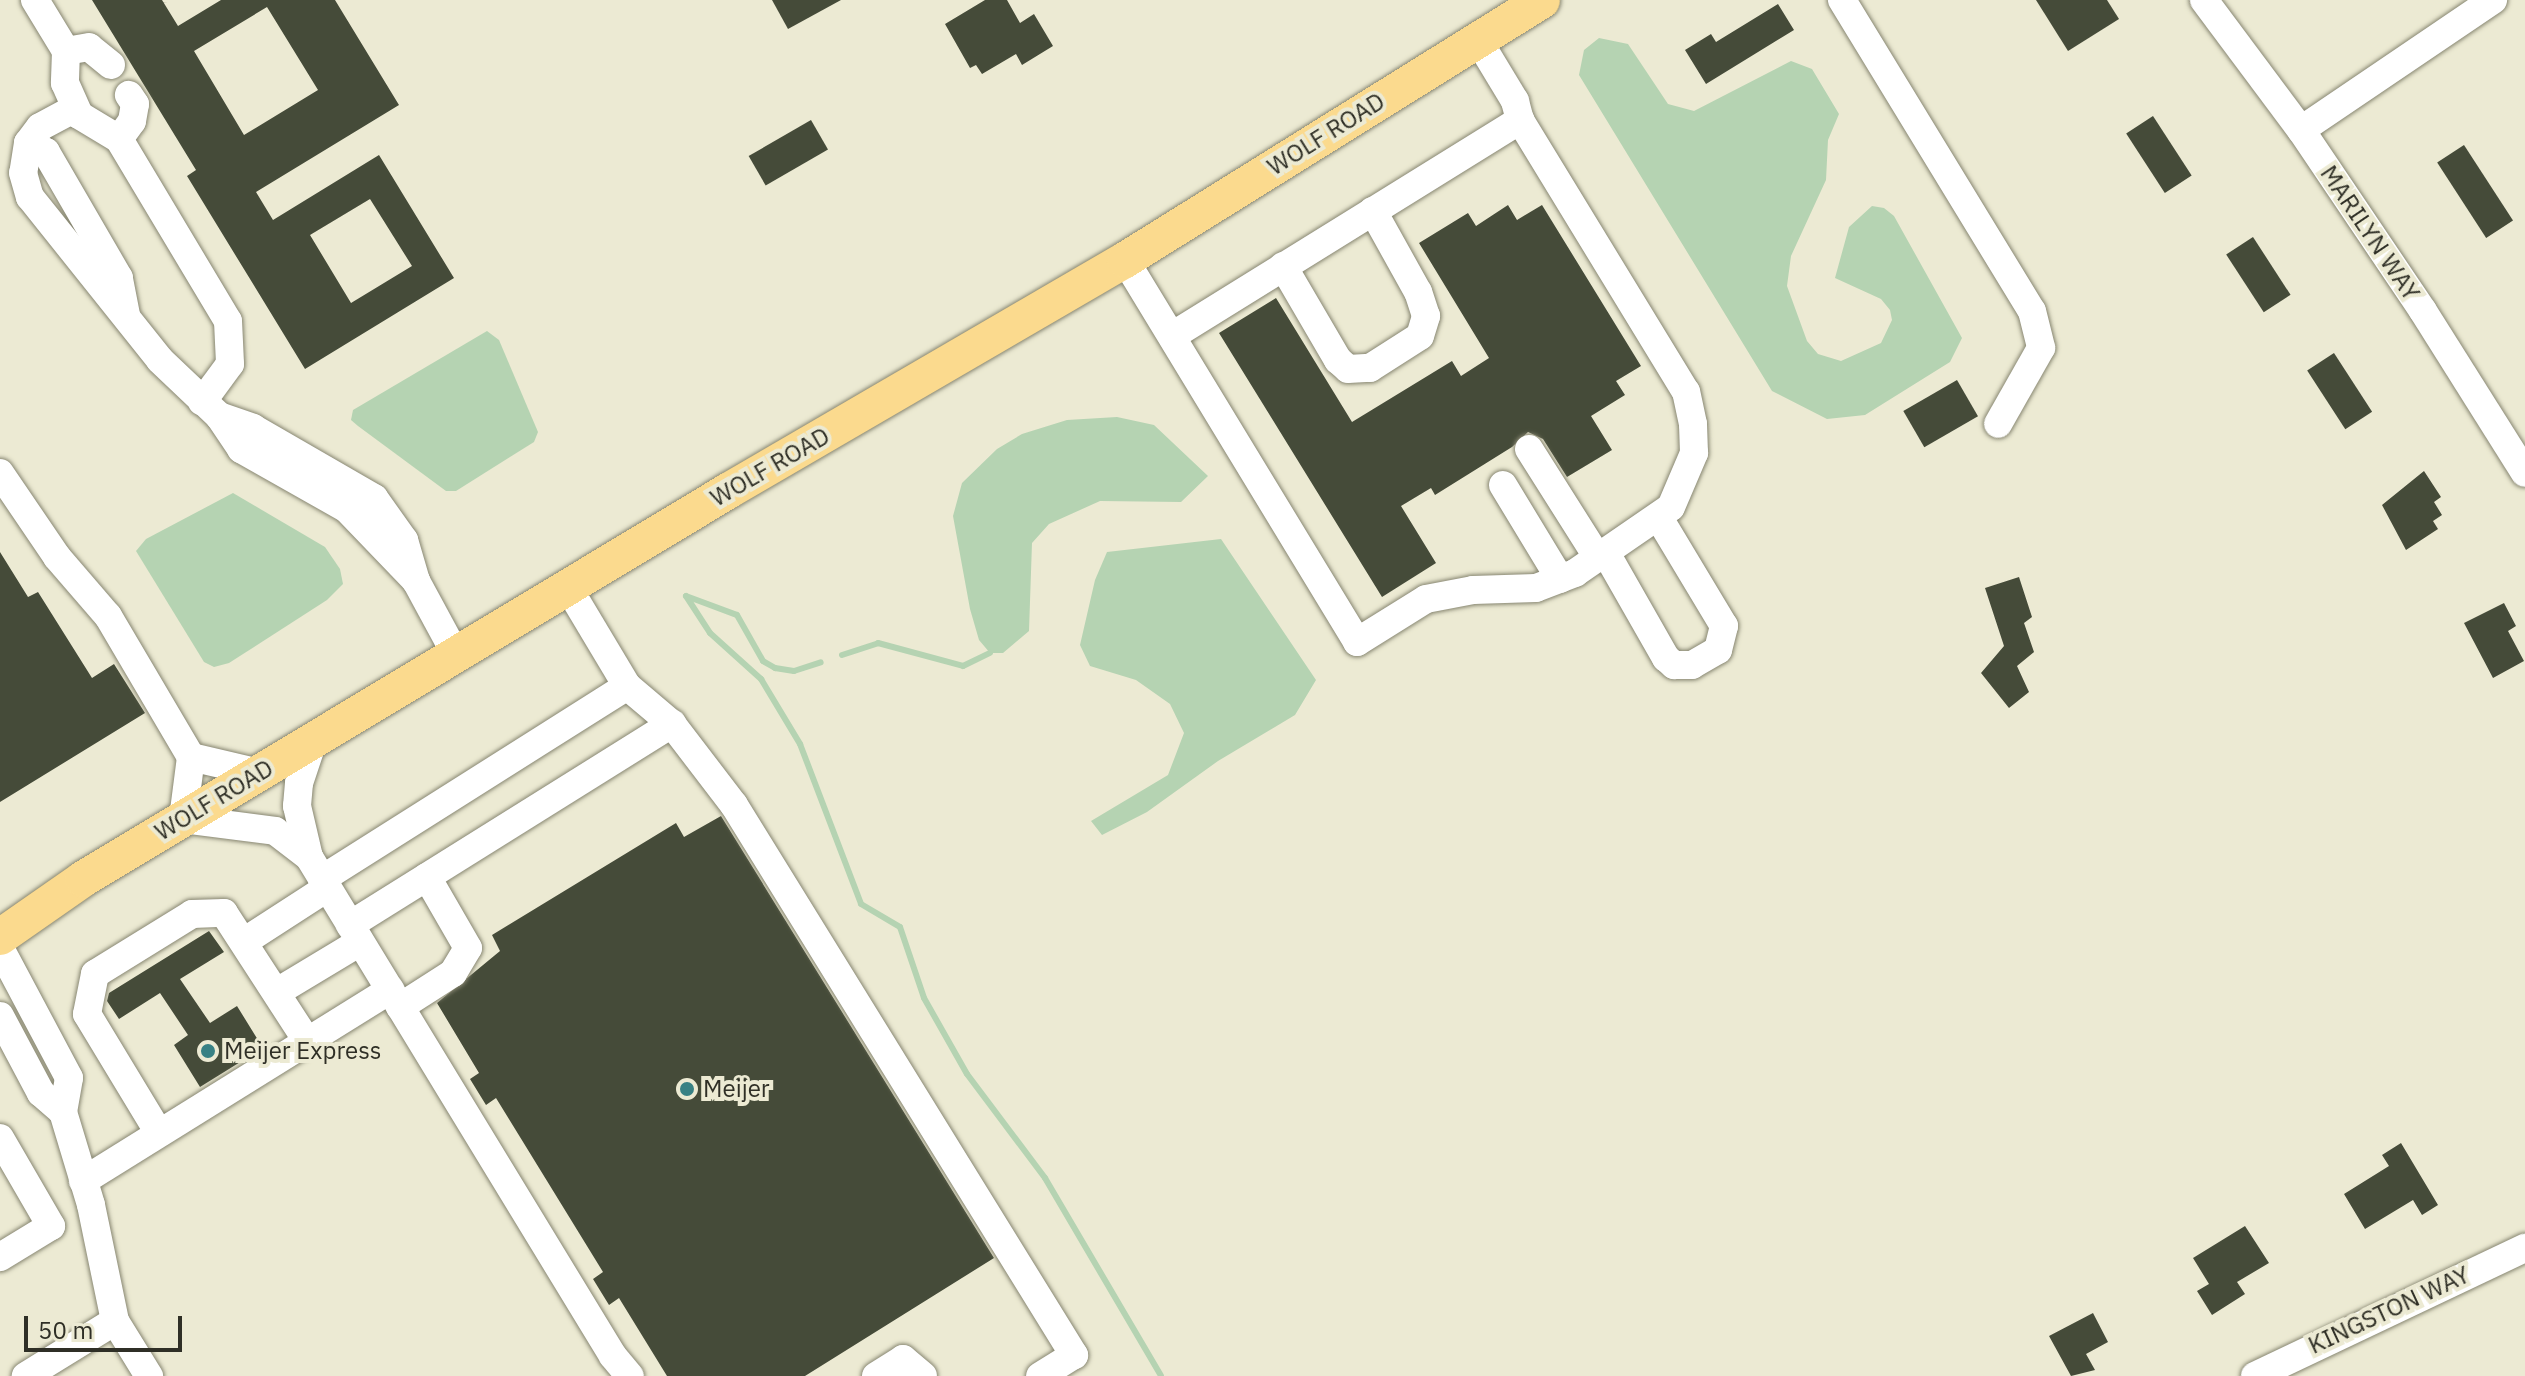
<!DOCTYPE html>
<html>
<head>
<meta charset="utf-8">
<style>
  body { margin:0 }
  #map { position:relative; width:2525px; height:1376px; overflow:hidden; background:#ecead3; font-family:"IBM Plex Sans",sans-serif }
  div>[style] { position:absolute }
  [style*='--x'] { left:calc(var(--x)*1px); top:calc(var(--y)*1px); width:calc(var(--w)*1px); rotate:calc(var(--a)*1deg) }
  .water>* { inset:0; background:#b5d3b2 }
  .stream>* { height:6px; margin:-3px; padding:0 3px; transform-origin:3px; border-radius:3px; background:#b5d3b2 }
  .building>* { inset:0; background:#454b39; transform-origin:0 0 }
  .roads { filter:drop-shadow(0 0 2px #878671) drop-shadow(0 0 2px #878671) }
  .minor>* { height:28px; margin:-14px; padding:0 14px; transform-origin:14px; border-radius:14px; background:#fff }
  .major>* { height:36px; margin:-18px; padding:0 18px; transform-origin:18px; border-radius:18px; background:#fbda8e }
  .dots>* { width:22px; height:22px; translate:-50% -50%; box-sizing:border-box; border:4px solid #ecead3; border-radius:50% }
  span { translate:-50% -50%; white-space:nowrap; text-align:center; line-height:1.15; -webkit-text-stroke:8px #ecead3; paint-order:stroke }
  .street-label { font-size:24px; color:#2f2f26 }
  .poi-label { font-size:24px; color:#2f2f26 }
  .left { translate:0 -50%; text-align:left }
  .scale { position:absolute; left:24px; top:1316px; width:158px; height:36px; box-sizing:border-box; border:4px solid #2f2f26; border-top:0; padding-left:10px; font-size:24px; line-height:28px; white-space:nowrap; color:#2f2f26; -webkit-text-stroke:6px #ecead3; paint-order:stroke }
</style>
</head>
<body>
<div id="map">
  <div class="water">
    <div style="clip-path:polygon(1599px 38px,1628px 44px,1668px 104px,1694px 111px,1791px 61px,1812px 69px,1839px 114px,1828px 140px,1826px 180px,1791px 256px,1787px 286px,1807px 341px,1818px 354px,1841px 361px,1881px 343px,1892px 320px,1890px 310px,1881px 299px,1835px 278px,1849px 227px,1872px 206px,1884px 208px,1894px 216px,1962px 338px,1950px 362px,1865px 415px,1827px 419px,1772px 391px,1579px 75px,1584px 50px)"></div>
    <div style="clip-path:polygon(487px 331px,499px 340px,538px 432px,534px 442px,456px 491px,446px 491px,358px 426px,351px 420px,353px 410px)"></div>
    <div style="clip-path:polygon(1117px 417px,1154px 425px,1208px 476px,1181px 502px,1100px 501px,1049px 524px,1032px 543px,1029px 631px,1003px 653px,990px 653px,979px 640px,970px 609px,953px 516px,962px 483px,997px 449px,1022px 434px,1067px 420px)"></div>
    <div style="clip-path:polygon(233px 493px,325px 547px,340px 569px,343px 584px,327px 600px,229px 663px,214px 667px,204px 662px,136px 551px,146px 539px)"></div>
    <div style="clip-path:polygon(1221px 539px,1316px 680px,1295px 715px,1218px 761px,1147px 812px,1102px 835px,1091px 821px,1168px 775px,1184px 733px,1170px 704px,1136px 680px,1090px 666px,1080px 645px,1095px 580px,1107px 552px)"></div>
  </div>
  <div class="stream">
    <div style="--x:686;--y:596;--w:44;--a:57"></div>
    <div style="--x:710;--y:633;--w:69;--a:42"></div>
    <div style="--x:761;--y:679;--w:76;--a:59"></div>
    <div style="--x:800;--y:744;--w:171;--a:69.1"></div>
    <div style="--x:861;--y:904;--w:45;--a:30.5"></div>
    <div style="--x:900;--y:927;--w:75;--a:71.3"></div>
    <div style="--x:924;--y:998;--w:87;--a:60.5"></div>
    <div style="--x:967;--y:1074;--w:130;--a:53.1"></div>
    <div style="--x:1045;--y:1178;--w:229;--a:59.6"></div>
    <div style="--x:686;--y:596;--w:54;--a:20.4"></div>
    <div style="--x:737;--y:615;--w:53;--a:60.5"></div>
    <div style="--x:763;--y:661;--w:14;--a:30"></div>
    <div style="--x:775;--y:668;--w:19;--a:9"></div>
    <div style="--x:794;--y:671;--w:28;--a:-18"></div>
    <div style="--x:842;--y:655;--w:38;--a:-18"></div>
    <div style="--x:878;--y:643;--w:88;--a:15.1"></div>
    <div style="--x:963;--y:666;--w:30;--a:-26"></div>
  </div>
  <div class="building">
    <div style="clip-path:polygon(evenodd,92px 0,162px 0,178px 26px,221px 0,335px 0,399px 105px,256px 192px,273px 220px,379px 155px,454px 278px,305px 369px,187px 176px,196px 170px,92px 0,267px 7px,318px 90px,244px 135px,194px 51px,267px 7px,92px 0,370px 199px,412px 266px,351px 303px,310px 235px,370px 199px)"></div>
    <div style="clip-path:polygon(772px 0,841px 0,788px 29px)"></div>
    <div style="clip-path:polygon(985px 0,1007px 0,1020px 23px,1034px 14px,1053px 46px,1022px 65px,1016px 54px,982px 74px,976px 65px,970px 68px,945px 24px)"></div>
    <div style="clip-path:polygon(2036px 0,2107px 0,2119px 19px,2068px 51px)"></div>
    <div style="clip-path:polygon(1778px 4px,1794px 30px,1706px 84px,1685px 50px,1711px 34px,1716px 42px)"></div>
    <div style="left:2153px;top:116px;width:71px;height:32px;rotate:57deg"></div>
    <div style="left:811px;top:120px;width:34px;height:72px;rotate:60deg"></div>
    <div style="left:2464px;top:145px;width:90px;height:32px;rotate:57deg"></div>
    <div style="clip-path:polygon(1508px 205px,1517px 220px,1542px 205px,1641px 366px,1616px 381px,1625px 395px,1591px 416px,1612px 450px,1567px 477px,1543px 439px,1528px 432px,1512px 447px,1435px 495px,1431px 488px,1401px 506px,1436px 563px,1382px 597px,1219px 333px,1276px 298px,1352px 422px,1452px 361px,1461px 376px,1489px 358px,1419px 243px,1468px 213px,1476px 226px)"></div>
    <div style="left:2253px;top:237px;width:69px;height:32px;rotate:57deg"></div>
    <div style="left:2334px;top:353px;width:70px;height:32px;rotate:57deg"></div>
    <div style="left:1957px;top:380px;width:42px;height:62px;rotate:60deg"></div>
    <div style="clip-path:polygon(2424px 471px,2441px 497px,2434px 502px,2442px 515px,2433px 521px,2438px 529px,2406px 550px,2382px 505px)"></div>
    <div style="clip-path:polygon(0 552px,28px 597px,38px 592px,92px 678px,114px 664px,145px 713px,0 802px)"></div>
    <div style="clip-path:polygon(2019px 577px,2032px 617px,2024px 623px,2034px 652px,2017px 666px,2029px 692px,2009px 708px,1981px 673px,2004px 646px,1985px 588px)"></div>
    <div style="clip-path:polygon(2504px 603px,2516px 626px,2508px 631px,2524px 661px,2493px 678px,2464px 623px)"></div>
    <div style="clip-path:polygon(721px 816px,994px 1258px,805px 1376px,667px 1376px,619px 1298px,609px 1305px,593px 1279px,603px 1272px,496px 1098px,486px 1105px,470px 1079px,479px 1073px,437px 1003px,500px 951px,492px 935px,676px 823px,684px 837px)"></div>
    <div style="clip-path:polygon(209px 931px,224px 952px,180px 979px,210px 1023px,237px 1006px,263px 1048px,200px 1087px,174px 1045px,188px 1035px,160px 993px,119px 1019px,107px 1001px,109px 993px)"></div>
    <div style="clip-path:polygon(2401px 1143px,2438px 1205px,2422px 1215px,2413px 1200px,2365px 1229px,2344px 1194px,2389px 1166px,2382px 1155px)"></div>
    <div style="clip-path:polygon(2245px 1226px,2269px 1263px,2237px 1282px,2245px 1294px,2212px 1315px,2197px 1291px,2209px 1284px,2193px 1258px)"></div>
    <div style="clip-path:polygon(2093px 1313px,2108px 1342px,2086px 1354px,2095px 1370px,2071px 1376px,2049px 1336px)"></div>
  </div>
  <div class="roads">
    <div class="minor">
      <div style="--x:35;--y:0;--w:60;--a:58.7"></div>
      <div style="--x:1842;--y:0;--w:364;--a:58.6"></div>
      <div style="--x:2032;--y:311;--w:38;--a:76"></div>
      <div style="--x:2041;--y:348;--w:87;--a:119.5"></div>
      <div style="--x:2204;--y:0;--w:162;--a:53.3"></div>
      <div style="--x:2301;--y:130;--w:218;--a:56"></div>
      <div style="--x:2423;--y:311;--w:191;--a:57.8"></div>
      <div style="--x:111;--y:65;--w:28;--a:-141"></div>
      <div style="--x:89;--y:47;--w:23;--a:170"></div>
      <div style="--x:66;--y:51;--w:32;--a:92"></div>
      <div style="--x:65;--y:83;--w:35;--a:66"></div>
      <div style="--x:79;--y:115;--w:47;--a:31"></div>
      <div style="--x:119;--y:139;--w:212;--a:59.1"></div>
      <div style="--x:228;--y:321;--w:43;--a:87.3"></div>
      <div style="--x:230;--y:364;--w:47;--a:126.4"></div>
      <div style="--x:2301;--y:130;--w:232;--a:-34.1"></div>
      <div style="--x:119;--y:139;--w:22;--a:-54"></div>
      <div style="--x:132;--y:121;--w:17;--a:-80"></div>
      <div style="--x:135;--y:104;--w:11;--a:-124"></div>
      <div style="--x:28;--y:143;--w:20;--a:-53"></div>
      <div style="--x:40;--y:127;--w:40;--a:-28"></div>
      <div style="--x:1125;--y:260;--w:447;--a:58.7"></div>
      <div style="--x:1357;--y:642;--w:81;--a:-31.9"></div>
      <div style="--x:1426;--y:599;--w:48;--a:-10.8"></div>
      <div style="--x:1473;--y:590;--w:63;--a:-1.8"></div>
      <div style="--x:1536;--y:588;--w:42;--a:-21"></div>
      <div style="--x:1575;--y:573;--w:116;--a:-34.5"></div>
      <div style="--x:1671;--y:507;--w:59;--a:-66.9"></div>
      <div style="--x:1694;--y:453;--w:29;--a:-92"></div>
      <div style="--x:1693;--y:424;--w:33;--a:-102"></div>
      <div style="--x:1686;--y:392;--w:319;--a:-121.4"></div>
      <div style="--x:1520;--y:120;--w:20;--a:-105"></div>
      <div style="--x:1515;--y:101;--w:71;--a:-121.2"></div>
      <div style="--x:1283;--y:266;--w:109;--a:59.7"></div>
      <div style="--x:1338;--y:360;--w:13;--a:42"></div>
      <div style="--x:1348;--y:369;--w:22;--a:-3"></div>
      <div style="--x:1370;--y:368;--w:59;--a:-32.6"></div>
      <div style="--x:1420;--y:336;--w:21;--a:-73"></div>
      <div style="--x:1426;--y:316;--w:25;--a:-108"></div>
      <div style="--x:1418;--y:292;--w:93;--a:-119.1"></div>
      <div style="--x:126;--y:315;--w:38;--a:-101"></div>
      <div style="--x:119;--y:278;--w:146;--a:-120.1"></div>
      <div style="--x:46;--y:152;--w:20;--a:-153"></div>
      <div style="--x:28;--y:143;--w:30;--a:99"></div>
      <div style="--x:23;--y:173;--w:25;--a:74"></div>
      <div style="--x:30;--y:197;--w:208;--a:51.4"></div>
      <div style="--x:160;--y:360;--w:81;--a:43.5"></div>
      <div style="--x:219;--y:416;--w:40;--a:56"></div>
      <div style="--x:241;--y:449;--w:122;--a:29.5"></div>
      <div style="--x:347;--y:509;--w:100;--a:46.2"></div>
      <div style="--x:1172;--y:336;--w:410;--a:-31.8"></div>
      <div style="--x:219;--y:416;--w:36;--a:19"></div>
      <div style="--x:253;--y:428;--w:140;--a:30"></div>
      <div style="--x:374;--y:498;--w:52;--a:54.5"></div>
      <div style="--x:404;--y:540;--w:43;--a:73.7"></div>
      <div style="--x:416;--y:581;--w:84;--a:61.6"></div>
      <div style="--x:1529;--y:449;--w:129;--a:57.7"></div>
      <div style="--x:0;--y:473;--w:102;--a:55.8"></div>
      <div style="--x:57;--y:557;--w:78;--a:49.2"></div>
      <div style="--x:108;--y:616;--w:164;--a:59.5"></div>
      <div style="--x:191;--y:757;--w:63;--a:97.4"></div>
      <div style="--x:183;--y:819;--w:93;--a:7.4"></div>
      <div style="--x:275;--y:831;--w:43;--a:37.4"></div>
      <div style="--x:1503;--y:485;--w:110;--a:58.8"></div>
      <div style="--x:1606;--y:553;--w:121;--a:60.3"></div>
      <div style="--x:1666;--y:658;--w:11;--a:41"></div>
      <div style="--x:1674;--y:665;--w:18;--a:0"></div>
      <div style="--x:1692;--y:665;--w:30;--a:-30"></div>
      <div style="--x:1718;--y:650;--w:25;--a:-76"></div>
      <div style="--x:1724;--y:626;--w:126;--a:-121"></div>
      <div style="--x:627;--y:686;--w:59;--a:40.2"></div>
      <div style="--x:672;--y:724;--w:102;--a:52.6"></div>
      <div style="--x:734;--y:805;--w:647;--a:58.28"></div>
      <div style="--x:1074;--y:1355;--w:40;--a:148"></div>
      <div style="--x:313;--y:741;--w:44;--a:108.4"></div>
      <div style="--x:299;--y:783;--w:23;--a:95"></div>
      <div style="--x:297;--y:806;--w:52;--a:76.8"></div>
      <div style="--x:309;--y:857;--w:584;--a:58.65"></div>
      <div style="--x:613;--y:1356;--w:26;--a:50"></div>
      <div style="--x:191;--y:757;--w:70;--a:13.2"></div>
      <div style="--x:322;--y:879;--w:361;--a:-32.3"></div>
      <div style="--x:627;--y:686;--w:113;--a:-120.9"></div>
      <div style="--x:350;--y:925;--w:380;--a:-32"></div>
      <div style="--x:245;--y:941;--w:98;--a:-32.9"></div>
      <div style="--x:0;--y:948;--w:147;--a:62"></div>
      <div style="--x:69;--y:1078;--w:35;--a:100"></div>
      <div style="--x:63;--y:1112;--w:97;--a:73.2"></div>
      <div style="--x:91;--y:1205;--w:118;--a:78.3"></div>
      <div style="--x:115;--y:1321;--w:105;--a:148.3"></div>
      <div style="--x:277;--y:992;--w:97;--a:-31.1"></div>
      <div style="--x:400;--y:1007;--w:63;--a:-32.7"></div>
      <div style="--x:453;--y:973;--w:29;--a:-59"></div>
      <div style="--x:468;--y:948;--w:82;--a:-120"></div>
      <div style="--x:0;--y:1016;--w:87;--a:62"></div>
      <div style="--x:41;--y:1093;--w:29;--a:41"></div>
      <div style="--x:159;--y:1133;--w:139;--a:-121.2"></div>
      <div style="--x:87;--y:1014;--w:41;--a:-78.7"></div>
      <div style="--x:95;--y:974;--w:114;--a:-31.7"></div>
      <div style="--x:192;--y:914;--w:32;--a:-2"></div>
      <div style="--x:224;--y:913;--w:153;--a:57"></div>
      <div style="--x:0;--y:1138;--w:102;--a:59.9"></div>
      <div style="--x:51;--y:1226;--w:60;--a:148.7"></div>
      <div style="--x:83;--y:1181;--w:362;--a:-31.9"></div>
      <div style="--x:115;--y:1321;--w:65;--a:58.3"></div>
      <div style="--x:876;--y:1376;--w:32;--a:-32"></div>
      <div style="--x:903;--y:1359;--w:26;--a:40"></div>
      <div style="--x:2255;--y:1376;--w:299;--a:-25.4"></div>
    </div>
    <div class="major">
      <div style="--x:0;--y:937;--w:101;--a:-34.9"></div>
      <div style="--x:83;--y:879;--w:753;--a:-31.03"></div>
      <div style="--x:728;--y:491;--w:459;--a:-30.2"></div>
      <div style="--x:1125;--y:260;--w:491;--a:-31.9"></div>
    </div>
  </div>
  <div class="dots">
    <div style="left:208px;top:1051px;background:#388184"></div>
    <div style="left:687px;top:1089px;background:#388184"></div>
  </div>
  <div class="street-label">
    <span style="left:1326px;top:134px;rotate:-32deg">WOLF ROAD</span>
    <span style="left:2370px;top:233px;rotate:56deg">MARILYN WAY</span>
    <span style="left:770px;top:467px;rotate:-30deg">WOLF ROAD</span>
    <span style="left:214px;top:800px;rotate:-31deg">WOLF ROAD</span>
    <span style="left:2389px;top:1310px;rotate:-25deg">KINGSTON WAY</span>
  </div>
  <div class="poi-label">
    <span class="left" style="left:224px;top:1051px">Meijer Express</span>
    <span class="left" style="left:703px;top:1089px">Meijer</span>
  </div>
  <div class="scale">50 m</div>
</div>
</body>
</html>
